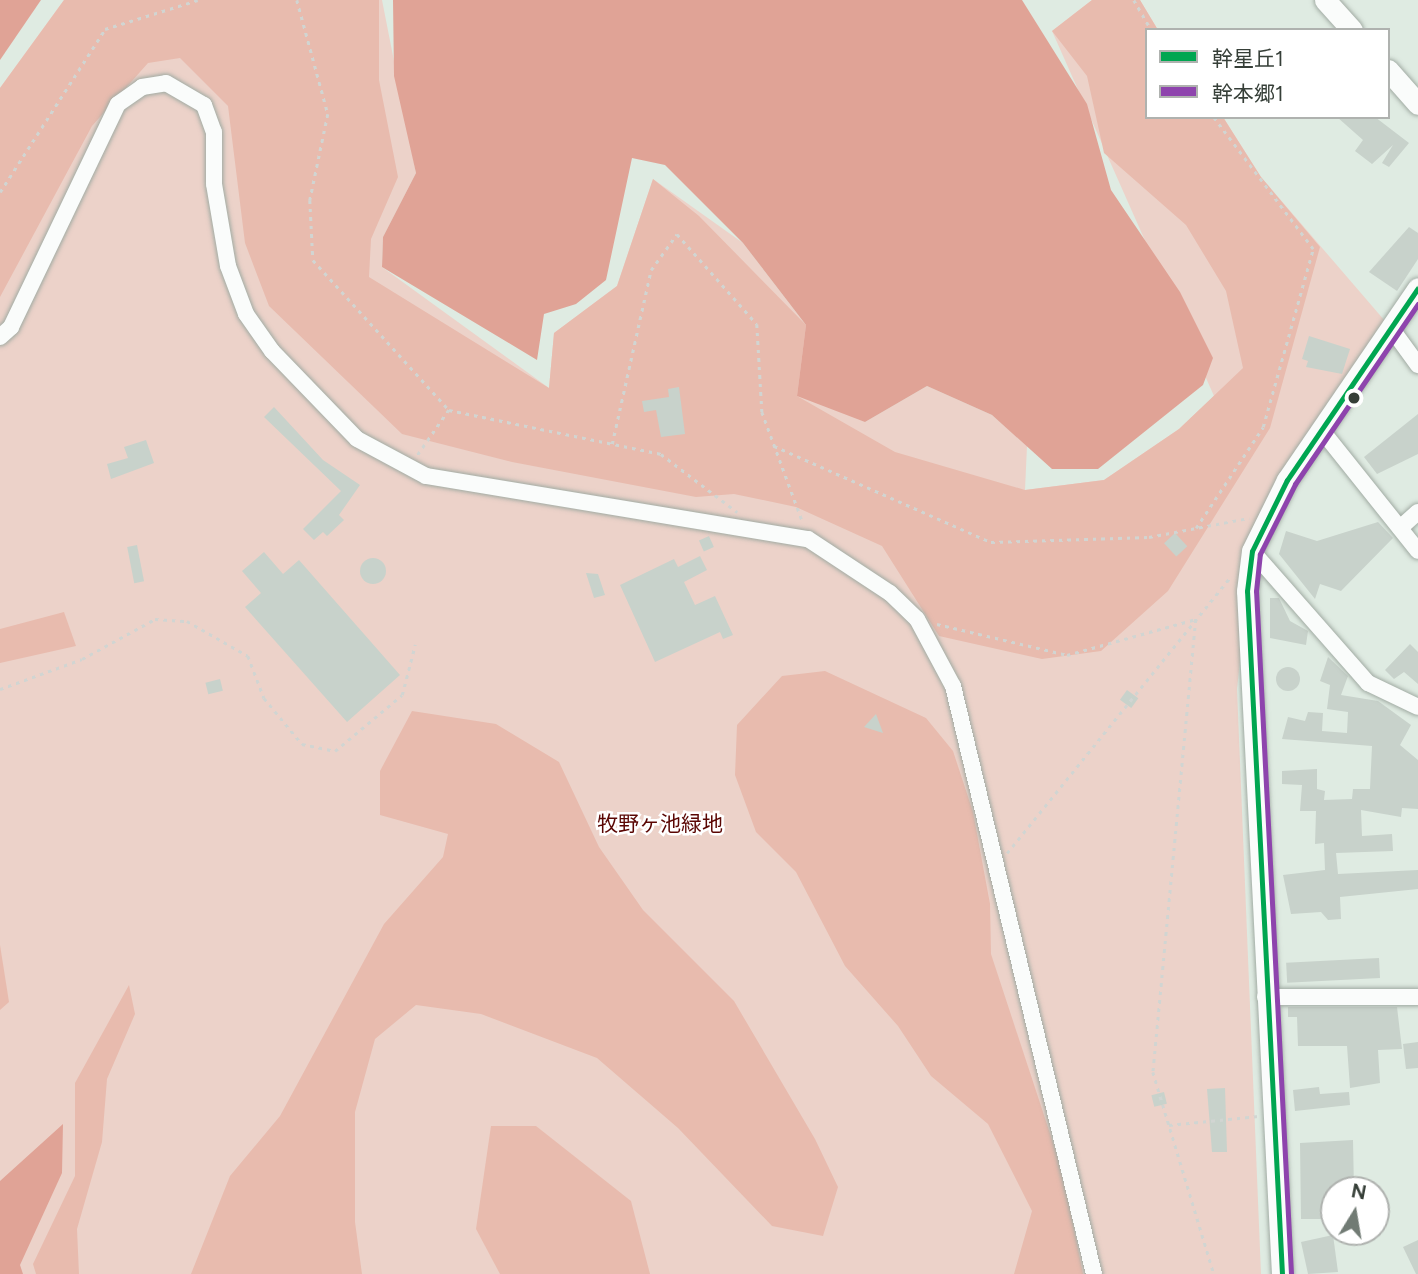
<!DOCTYPE html>
<html>
<head>
<meta charset="utf-8">
<style>
  body { margin:0 }
  #map { position:relative; width:1418px; height:1274px; overflow:hidden; background:#dfebe2; font-family:Figtree,"Noto Sans JP",sans-serif }
  div>[style] { position:absolute }
  [style*='--x'] { left:calc(var(--x)*1px); top:calc(var(--y)*1px); width:calc(var(--w)*1px); rotate:calc(var(--a)*1deg) }
  .green>* { inset:0; background:#ecd2c9 }
  .forest>* { inset:0; background:#e8bbae }
  .water>* { inset:0; background:#e0a396 }
  .building>* { inset:0; background:#c8d2cb; transform-origin:0 0 }
  .round { border-radius:50% }
  .path>* { height:2.5px; margin-top:-1.25px; transform-origin:0; background:repeating-linear-gradient(90deg,#d1d5d2 0 3.5px,transparent 0 8.5px) }
  .roads { filter:drop-shadow(0 0 2px #a1aba3) drop-shadow(0 0 2px #a1aba3) }
  .minor>* { height:16px; margin:-8px; padding:0 8px; transform-origin:8px; border-radius:8px; background:#fafcfb }
  .major>* { height:21px; margin:-10.5px; padding:0 10.5px; transform-origin:10.5px; border-radius:10.5px; background:#fafcfb }
  .bus-1>* { height:5px; margin:-2.5px; padding:0 2.5px; transform-origin:2.5px; border-radius:2.5px; background:#00a651 }
  .bus-2>* { height:5px; margin:-2.5px; padding:0 2.5px; transform-origin:2.5px; border-radius:2.5px; background:#8e44ad }
  .dots>* { width:19px; height:19px; translate:-50% -50%; box-sizing:border-box; border:4px solid #fff; border-radius:50% }
  span { translate:-50% -50%; white-space:nowrap; text-align:center; line-height:1.15; -webkit-text-stroke:5px #fff; paint-order:stroke }
  .park-label { font-size:21px; color:#5a0603 }
  .legend { position:absolute; left:1145px; top:28px; width:245px; height:91px; box-sizing:border-box; background:#fff; border:2px solid #afb2af; margin:0; padding:9px 12px; list-style:none; font-size:21px; color:#363f38 }
  .legend li { display:flex; align-items:center; gap:14px; height:35px }
  .legend b { width:35px; border:2px solid #afb2af }
  .north { position:absolute; left:1320px; top:1176px; width:70px; height:70px; box-sizing:border-box; background:#fff; border:2px solid #afb2af; border-radius:50%; rotate:11deg; font-size:19px; font-weight:700; line-height:28px; text-align:center; color:#363f38 }
  .north::after { content:''; display:block; margin:auto; width:24px; height:32px; background:#717b74; clip-path:polygon(50% 0,100% 100%,50% 72%,0 100%) }
</style>
</head>
<body>
<div id="map">
  <div class="green">
    <div style="clip-path:polygon(64px 0,382px 0,416px 173px,383px 237px,382px 267px,549px 388px,554px 333px,617px 286px,653px 179px,743px 243px,806px 325px,865px 422px,927px 386px,992px 415px,1027px 446px,1025px 490px,1104px 480px,1179px 429px,1214px 396px,1052px 31px,1092px 0,1140px 0,1158px 30px,1147px 30px,1147px 117px,1223px 117px,1261px 177px,1391px 328px,1252px 551px,1237px 689px,1261px 1274px,0 1274px,0 88px)"></div>
  </div>
  <div class="forest">
    <div style="clip-path:polygon(64px 0,379px 0,379px 80px,398px 177px,371px 239px,369px 277px,549px 388px,554px 333px,617px 286px,653px 179px,699px 216px,806px 325px,797px 396px,895px 452px,1025px 490px,1104px 480px,1179px 429px,1243px 368px,1226px 291px,1186px 225px,1104px 153px,1087px 76px,1052px 31px,1092px 0,1140px 0,1158px 30px,1147px 30px,1147px 117px,1223px 117px,1261px 177px,1320px 247px,1270px 428px,1168px 591px,1101px 651px,1042px 659px,939px 636px,882px 546px,796px 507px,734px 494px,696px 497px,512px 462px,402px 434px,269px 306px,245px 243px,228px 106px,180px 58px,148px 63px,92px 126px,0 297px,0 88px)"></div>
    <div style="clip-path:polygon(64px 612px,76px 646px,0 663px,0 629px)"></div>
    <div style="clip-path:polygon(825px 671px,926px 718px,953px 751px,973px 812px,990px 904px,991px 954px,1063px 1173px,1083px 1274px,1014px 1274px,1032px 1211px,988px 1124px,931px 1076px,898px 1026px,845px 966px,796px 872px,756px 832px,735px 775px,737px 725px,782px 676px)"></div>
    <div style="clip-path:polygon(412px 711px,496px 724px,559px 762px,599px 847px,643px 910px,734px 1001px,815px 1139px,838px 1187px,823px 1236px,772px 1226px,678px 1128px,597px 1058px,481px 1014px,416px 1005px,375px 1039px,355px 1112px,355px 1222px,362px 1274px,191px 1274px,230px 1176px,280px 1116px,384px 924px,443px 857px,448px 834px,380px 815px,380px 771px)"></div>
    <div style="clip-path:polygon(0 945px,9px 1002px,0 1010px)"></div>
    <div style="clip-path:polygon(129px 985px,135px 1014px,107px 1079px,102px 1142px,77px 1229px,79px 1274px,36px 1274px,33px 1264px,75px 1176px,75px 1083px)"></div>
    <div style="clip-path:polygon(491px 1126px,536px 1126px,631px 1201px,650px 1274px,500px 1274px,476px 1229px)"></div>
  </div>
  <div class="water">
    <div style="clip-path:polygon(0 0,41px 0,0 60px)"></div>
    <div style="clip-path:polygon(393px 0,1022px 0,1087px 104px,1111px 190px,1180px 292px,1213px 358px,1203px 385px,1098px 469px,1052px 469px,992px 415px,927px 386px,865px 422px,797px 396px,806px 325px,743px 243px,665px 165px,632px 158px,606px 280px,576px 304px,544px 314px,537px 360px,382px 267px,383px 237px,416px 173px,394px 76px)"></div>
    <div style="clip-path:polygon(63px 1124px,62px 1173px,20px 1265px,23px 1274px,0 1274px,0 1181px)"></div>
  </div>
  <div class="building">
    <div style="clip-path:polygon(1337px 117px,1375px 117px,1409px 143px,1389px 167px,1382px 163px,1393px 145px,1372px 164px,1355px 151px,1363px 140px)"></div>
    <div style="clip-path:polygon(1409px 227px,1418px 233px,1418px 259px,1397px 291px,1369px 272px)"></div>
    <div style="clip-path:polygon(1309px 336px,1350px 349px,1342px 374px,1306px 367px,1308px 361px,1302px 359px)"></div>
    <div style="clip-path:polygon(679px 387px,685px 434px,661px 437px,656px 410px,644px 412px,642px 401px,669px 397px,668px 389px)"></div>
    <div style="clip-path:polygon(274px 407px,323px 460px,360px 485px,339px 515px,344px 520px,327px 536px,323px 532px,314px 540px,303px 529px,341px 491px,264px 417px)"></div>
    <div style="clip-path:polygon(1418px 414px,1418px 454px,1377px 474px,1364px 457px)"></div>
    <div style="clip-path:polygon(146px 440px,154px 463px,111px 479px,107px 464px,128px 458px,124px 447px)"></div>
    <div style="clip-path:polygon(1378px 522px,1393px 538px,1341px 591px,1320px 584px,1315px 599px,1279px 554px,1286px 531px,1317px 541px)"></div>
    <div style="left:1175px;top:533px;width:18px;height:15px;rotate:47deg"></div>
    <div style="left:709px;top:536px;width:12px;height:11px;rotate:66deg"></div>
    <div style="left:137px;top:545px;width:37px;height:10px;rotate:79deg"></div>
    <div style="clip-path:polygon(264px 552px,283px 574px,299px 560px,400px 675px,347px 722px,245px 607px,261px 593px,242px 571px)"></div>
    <div style="clip-path:polygon(700px 556px,707px 570px,684px 582px,695px 605px,715px 596px,733px 635px,723px 639px,720px 632px,655px 662px,620px 585px,674px 559px,678px 567px)"></div>
    <div class="round" style="left:360px;top:558px;width:26px;height:26px"></div>
    <div style="clip-path:polygon(586px 573px,598px 574px,605px 595px,594px 598px)"></div>
    <div style="clip-path:polygon(1270px 598px,1279px 598px,1290px 621px,1308px 631px,1306px 645px,1270px 638px)"></div>
    <div style="clip-path:polygon(1410px 644px,1418px 652px,1418px 684px,1404px 672px,1394px 679px,1385px 670px)"></div>
    <div style="clip-path:polygon(1328px 657px,1348px 676px,1341px 695px,1378px 701px,1411px 725px,1400px 745px,1418px 760px,1418px 809px,1402px 808px,1401px 817px,1361px 810px,1362px 836px,1392px 834px,1393px 851px,1336px 853px,1338px 874px,1418px 870px,1418px 889px,1340px 897px,1341px 919px,1328px 920px,1321px 912px,1291px 914px,1283px 875px,1325px 870px,1324px 843px,1315px 844px,1316px 811px,1300px 811px,1302px 785px,1282px 784px,1282px 771px,1317px 769px,1317px 789px,1325px 791px,1324px 800px,1352px 799px,1353px 789px,1370px 789px,1372px 746px,1282px 739px,1288px 717px,1305px 721px,1308px 712px,1323px 713px,1322px 731px,1347px 733px,1348px 712px,1327px 709px,1330px 685px,1320px 681px)"></div>
    <div class="round" style="left:1276px;top:667px;width:24px;height:24px"></div>
    <div style="left:220px;top:679px;width:12px;height:15px;rotate:76deg"></div>
    <div style="left:1127px;top:690px;width:14px;height:12px;rotate:36deg"></div>
    <div style="clip-path:polygon(876px 714px,883px 733px,864px 727px)"></div>
    <div style="left:1379px;top:958px;width:20px;height:93px;rotate:87deg"></div>
    <div style="clip-path:polygon(1288px 1007px,1397px 1007px,1402px 1049px,1378px 1050px,1380px 1083px,1350px 1088px,1347px 1046px,1298px 1046px,1297px 1017px,1288px 1017px)"></div>
    <div style="clip-path:polygon(1418px 1042px,1418px 1068px,1406px 1069px,1403px 1044px)"></div>
    <div style="clip-path:polygon(1319px 1087px,1320px 1094px,1349px 1092px,1350px 1105px,1295px 1111px,1293px 1090px)"></div>
    <div style="clip-path:polygon(1225px 1088px,1227px 1152px,1212px 1152px,1207px 1089px)"></div>
    <div style="left:1164px;top:1092px;width:12px;height:13px;rotate:76deg"></div>
    <div style="clip-path:polygon(1353px 1140px,1354px 1190px,1334px 1190px,1334px 1219px,1301px 1219px,1300px 1143px)"></div>
    <div style="clip-path:polygon(1333px 1235px,1338px 1272px,1308px 1274px,1301px 1242px)"></div>
    <div style="clip-path:polygon(1418px 1240px,1418px 1274px,1416px 1274px,1403px 1247px)"></div>
  </div>
  <div class="path">
    <div style="--x:297;--y:0;--w:118;--a:74.8"></div>
    <div style="--x:328;--y:114;--w:88;--a:101.8"></div>
    <div style="--x:310;--y:200;--w:60;--a:87.1"></div>
    <div style="--x:313;--y:260;--w:202;--a:47.8"></div>
    <div style="--x:449;--y:410;--w:56;--a:124.8"></div>
    <div style="--x:1134;--y:0;--w:34;--a:60"></div>
    <div style="--x:0;--y:192;--w:194;--a:-57.2"></div>
    <div style="--x:105;--y:29;--w:97;--a:-17.3"></div>
    <div style="--x:449;--y:410;--w:217;--a:11.7"></div>
    <div style="--x:661;--y:454;--w:96;--a:37.3"></div>
    <div style="--x:612;--y:444;--w:178;--a:-77.4"></div>
    <div style="--x:651;--y:270;--w:44;--a:-54.2"></div>
    <div style="--x:677;--y:234;--w:120;--a:48.4"></div>
    <div style="--x:757;--y:324;--w:88;--a:86.7"></div>
    <div style="--x:762;--y:412;--w:118;--a:69.7"></div>
    <div style="--x:774;--y:446;--w:237;--a:23.9"></div>
    <div style="--x:991;--y:542;--w:158;--a:-1.8"></div>
    <div style="--x:1149;--y:537;--w:102;--a:-10.8"></div>
    <div style="--x:1196;--y:528;--w:121;--a:-56.4"></div>
    <div style="--x:1263;--y:427;--w:185;--a:-74.3"></div>
    <div style="--x:1313;--y:249;--w:166;--a:-127.1"></div>
    <div style="--x:937;--y:624;--w:134;--a:13.4"></div>
    <div style="--x:1067;--y:655;--w:134;--a:-15.6"></div>
    <div style="--x:1196;--y:619;--w:455;--a:95.4"></div>
    <div style="--x:1153;--y:1072;--w:211;--a:73.2"></div>
    <div style="--x:0;--y:689;--w:87;--a:-20.1"></div>
    <div style="--x:82;--y:659;--w:83;--a:-28.7"></div>
    <div style="--x:155;--y:619;--w:32;--a:4"></div>
    <div style="--x:187;--y:621;--w:70;--a:29.8"></div>
    <div style="--x:248;--y:656;--w:45;--a:69.1"></div>
    <div style="--x:264;--y:698;--w:60;--a:50.4"></div>
    <div style="--x:302;--y:744;--w:34;--a:12"></div>
    <div style="--x:335;--y:751;--w:87;--a:-39.9"></div>
    <div style="--x:402;--y:695;--w:52;--a:-75.4"></div>
    <div style="--x:1007;--y:853;--w:354;--a:-51"></div>
    <div style="--x:1169;--y:1125;--w:90;--a:-5.7"></div>
  </div>
  <div class="roads">
    <div class="minor">
      <div style="--x:1391;--y:328;--w:46;--a:53.9"></div>
      <div style="--x:0;--y:337;--w:15;--a:-42"></div>
      <div style="--x:11;--y:327;--w:247;--a:-64.4"></div>
      <div style="--x:118;--y:104;--w:29;--a:-35"></div>
      <div style="--x:142;--y:87;--w:24;--a:-9"></div>
      <div style="--x:166;--y:83;--w:44;--a:30.1"></div>
      <div style="--x:204;--y:105;--w:29;--a:70"></div>
      <div style="--x:214;--y:132;--w:52;--a:90"></div>
      <div style="--x:214;--y:184;--w:83;--a:80.3"></div>
      <div style="--x:228;--y:266;--w:51;--a:69.4"></div>
      <div style="--x:246;--y:314;--w:45;--a:54.9"></div>
      <div style="--x:272;--y:351;--w:122;--a:46"></div>
      <div style="--x:357;--y:439;--w:78;--a:28.2"></div>
      <div style="--x:426;--y:476;--w:387;--a:9.4"></div>
      <div style="--x:808;--y:539;--w:98;--a:33.4"></div>
      <div style="--x:890;--y:593;--w:37;--a:44"></div>
      <div style="--x:917;--y:619;--w:76;--a:61.8"></div>
      <div style="--x:953;--y:686;--w:605;--a:76.52"></div>
      <div style="--x:1323;--y:432;--w:152;--a:51.4"></div>
      <div style="--x:1400;--y:528;--w:24;--a:-42"></div>
      <div style="--x:1252;--y:551;--w:176;--a:48.7"></div>
      <div style="--x:1368;--y:683;--w:55;--a:25.6"></div>
      <div style="--x:1265;--y:997;--w:153;--a:0"></div>
    </div>
    <div class="major">
      <div style="--x:1325;--y:0;--w:40;--a:48"></div>
      <div style="--x:1388;--y:70;--w:45;--a:48.6"></div>
      <div style="--x:1282;--y:1274;--w:684;--a:-92.93"></div>
      <div style="--x:1247;--y:591;--w:40;--a:-82.9"></div>
      <div style="--x:1252;--y:551;--w:79;--a:-63.8"></div>
      <div style="--x:1287;--y:480;--w:232;--a:-55.7"></div>
    </div>
  </div>
  <div class="bus-1">
    <div style="--x:1282;--y:1274;--w:684;--a:-92.93"></div>
    <div style="--x:1247;--y:591;--w:40;--a:-82.9"></div>
    <div style="--x:1252;--y:551;--w:79;--a:-63.8"></div>
    <div style="--x:1287;--y:480;--w:232;--a:-55.7"></div>
  </div>
  <div class="bus-2">
    <div style="--x:1291;--y:1274;--w:684;--a:-92.93"></div>
    <div style="--x:1256;--y:591;--w:37;--a:-84"></div>
    <div style="--x:1260;--y:554;--w:78;--a:-63.4"></div>
    <div style="--x:1295;--y:484;--w:218;--a:-55.7"></div>
  </div>
  <div class="dots">
    <div style="left:1354px;top:398px;background:#363f38"></div>
  </div>
  <div class="park-label">
    <span style="left:660px;top:824px">牧野ヶ池緑地</span>
  </div>
  <ul class="legend">
  <li><b style="height:9px;background:#00a651"></b>幹星丘1</li>
  <li><b style="height:9px;background:#8e44ad"></b>幹本郷1</li>
  </ul>
  <div class="north">N</div>
</div>
</body>
</html>
